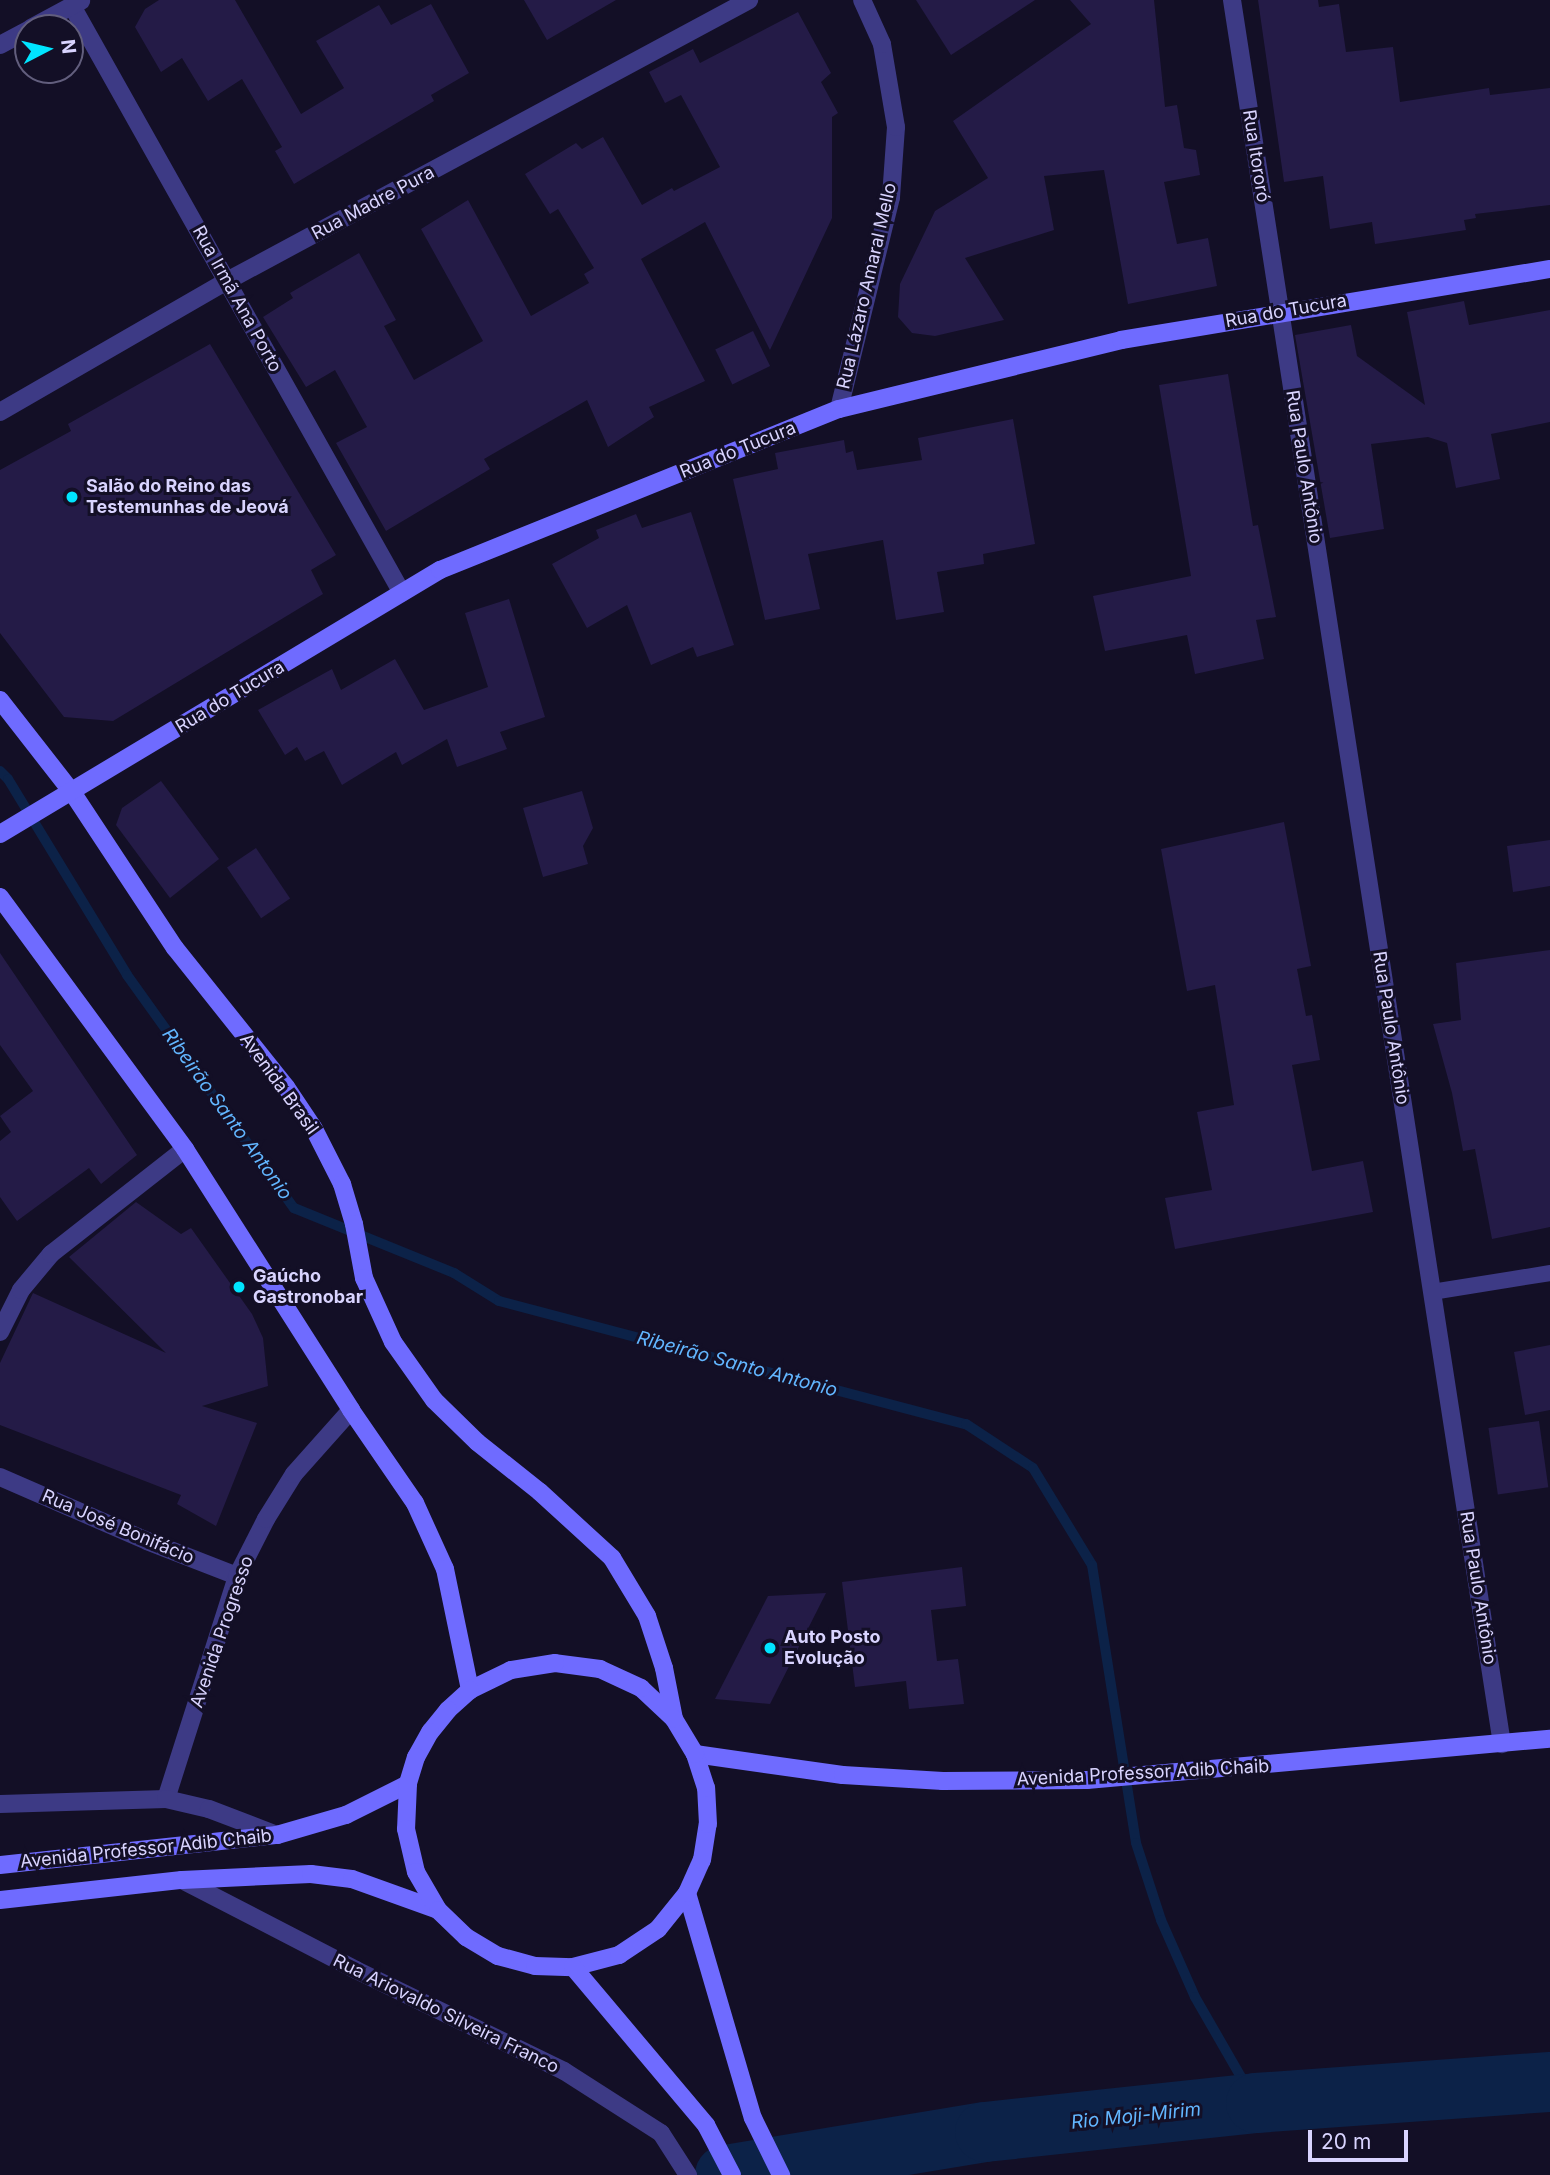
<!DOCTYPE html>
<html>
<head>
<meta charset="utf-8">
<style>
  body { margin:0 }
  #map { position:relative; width:1550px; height:2175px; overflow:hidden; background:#130f26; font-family:Inter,sans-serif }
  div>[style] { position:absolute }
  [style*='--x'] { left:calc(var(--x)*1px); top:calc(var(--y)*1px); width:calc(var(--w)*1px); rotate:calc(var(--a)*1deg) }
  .stream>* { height:10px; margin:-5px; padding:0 5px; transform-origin:5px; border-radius:5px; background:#0c2248 }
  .river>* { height:60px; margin:-30px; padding:0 30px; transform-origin:30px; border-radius:30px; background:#0c2248 }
  .building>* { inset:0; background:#241b47; transform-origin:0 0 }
  .service>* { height:16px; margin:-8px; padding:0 8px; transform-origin:8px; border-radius:8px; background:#3d3a85 }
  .minor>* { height:18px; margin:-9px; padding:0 9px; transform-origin:9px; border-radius:9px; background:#3d3a85 }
  .secondary>* { height:18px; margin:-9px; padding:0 9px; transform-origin:9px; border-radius:9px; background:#6f6bff }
  .dots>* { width:19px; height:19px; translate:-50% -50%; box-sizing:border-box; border:4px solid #130f26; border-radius:50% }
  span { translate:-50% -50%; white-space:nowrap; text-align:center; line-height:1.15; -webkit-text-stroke:6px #130f26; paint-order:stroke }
  .street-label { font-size:18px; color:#d9d4ff }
  .poi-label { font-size:18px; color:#d9d4ff; font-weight:700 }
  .left { translate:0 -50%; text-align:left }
  .water-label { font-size:19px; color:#62b6ff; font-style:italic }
  .north { position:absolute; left:14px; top:14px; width:70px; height:70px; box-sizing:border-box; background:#130f26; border:2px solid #625e7d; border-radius:50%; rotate:83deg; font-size:19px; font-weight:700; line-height:28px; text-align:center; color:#d9d4ff }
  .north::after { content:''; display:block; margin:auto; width:24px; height:32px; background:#00e5ff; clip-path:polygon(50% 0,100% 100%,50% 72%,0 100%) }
  .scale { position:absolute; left:1308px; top:2130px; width:100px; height:32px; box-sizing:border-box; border:4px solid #d9d4ff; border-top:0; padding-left:9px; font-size:21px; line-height:24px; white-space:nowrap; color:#d9d4ff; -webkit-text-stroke:5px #130f26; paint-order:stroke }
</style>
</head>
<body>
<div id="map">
  <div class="stream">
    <div style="--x:0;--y:771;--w:11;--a:45"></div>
    <div style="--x:8;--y:779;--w:229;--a:58.7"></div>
    <div style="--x:127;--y:975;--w:287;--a:54.4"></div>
    <div style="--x:294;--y:1208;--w:173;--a:22.1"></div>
    <div style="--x:454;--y:1273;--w:53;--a:31.9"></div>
    <div style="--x:499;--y:1301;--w:483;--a:14.8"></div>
    <div style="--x:966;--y:1424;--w:80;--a:33.3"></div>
    <div style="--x:1033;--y:1468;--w:114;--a:58.7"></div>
    <div style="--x:1092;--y:1565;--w:281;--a:81"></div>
    <div style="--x:1136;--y:1843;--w:81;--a:72"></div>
    <div style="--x:1161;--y:1920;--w:84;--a:66.2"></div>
    <div style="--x:1195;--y:1997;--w:122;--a:60.1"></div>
  </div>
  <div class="river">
    <div style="--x:725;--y:2175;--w:264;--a:-9.4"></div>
    <div style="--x:985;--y:2132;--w:273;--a:-6.1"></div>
    <div style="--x:1256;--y:2103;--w:295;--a:-4.1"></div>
  </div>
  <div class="building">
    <div style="clip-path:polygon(159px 0,235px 0,301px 114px,344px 88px,316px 41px,379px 5px,391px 25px,431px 4px,469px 73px,431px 95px,434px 101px,294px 184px,275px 151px,282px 147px,242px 79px,208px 101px,182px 58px,161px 72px,135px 27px,145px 9px)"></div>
    <div style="clip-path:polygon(524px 0,616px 0,547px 40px)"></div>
    <div style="clip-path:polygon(916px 0,1035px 0,951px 55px)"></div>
    <div style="clip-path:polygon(1070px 0,1154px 0,1165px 107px,1177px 105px,1184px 148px,1196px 150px,1200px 175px,1164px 182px,1177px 244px,1208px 238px,1217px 286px,1128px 304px,1104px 170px,1044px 176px,1054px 230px,965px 258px,1004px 320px,935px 336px,912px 333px,898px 317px,900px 284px,935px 211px,988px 178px,953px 121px,1091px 24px)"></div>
    <div style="clip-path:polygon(1258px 0,1318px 0,1319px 7px,1339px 4px,1346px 52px,1393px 47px,1400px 102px,1489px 88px,1490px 95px,1550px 88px,1550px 205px,1475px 214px,1476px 218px,1464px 220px,1466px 230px,1375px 244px,1372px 222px,1330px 229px,1323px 176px,1284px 182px)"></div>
    <div style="clip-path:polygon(798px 12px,831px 73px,821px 82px,838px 113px,832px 117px,832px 218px,770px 350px,705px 222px,641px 259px,705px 381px,649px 407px,654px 417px,608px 447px,587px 400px,484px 459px,490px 469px,386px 531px,336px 443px,367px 427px,335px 370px,306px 387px,263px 317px,293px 298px,290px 293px,359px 253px,396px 320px,384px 326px,414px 380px,483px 341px,421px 229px,468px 200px,531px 316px,589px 283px,584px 274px,594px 268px,558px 209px,550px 214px,525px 174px,576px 143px,582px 149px,603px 137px,642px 205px,672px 188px,674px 191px,720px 167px,681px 95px,665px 103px,649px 72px,693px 49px,700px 63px)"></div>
    <div style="clip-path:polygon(1464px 301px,1469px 325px,1550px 310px,1550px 422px,1491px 434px,1500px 479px,1456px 488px,1447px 443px,1428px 437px,1371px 444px,1384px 529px,1330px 538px,1295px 335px,1351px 325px,1357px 356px,1425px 405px,1407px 312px)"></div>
    <div style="left:753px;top:331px;width:39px;height:42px;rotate:64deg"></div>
    <div style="clip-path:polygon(210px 344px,336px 555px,311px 570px,323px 594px,113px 721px,64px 717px,0 633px,0 470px,71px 431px,68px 424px)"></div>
    <div style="clip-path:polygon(1228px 374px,1253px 526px,1258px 525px,1276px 617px,1256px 620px,1264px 659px,1195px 674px,1187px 635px,1105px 651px,1093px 596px,1191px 576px,1159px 385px)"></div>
    <div style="clip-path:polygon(1013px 419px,1035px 544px,983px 554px,984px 564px,937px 572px,944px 612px,896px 620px,883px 540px,808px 554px,820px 609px,765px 620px,733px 479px,778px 469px,775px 453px,844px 440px,846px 453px,853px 451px,857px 470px,922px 460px,918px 438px)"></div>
    <div style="clip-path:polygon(691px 512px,734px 645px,697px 657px,693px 647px,651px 665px,627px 605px,587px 628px,552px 564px,599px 538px,596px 530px,636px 514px,642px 528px)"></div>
    <div style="clip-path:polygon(509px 599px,545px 717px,500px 732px,507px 749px,457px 767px,447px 739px,402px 765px,396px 752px,342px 785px,324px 751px,305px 761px,297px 747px,285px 755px,258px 710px,332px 669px,341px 690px,395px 659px,424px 710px,488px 687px,465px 613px)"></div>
    <div style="clip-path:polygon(161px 781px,219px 859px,170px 898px,116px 825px,122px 808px)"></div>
    <div style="clip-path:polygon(582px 791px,593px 828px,583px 846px,588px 864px,543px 877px,523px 808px)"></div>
    <div style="clip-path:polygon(1284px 822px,1311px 966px,1297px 969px,1306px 1016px,1312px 1015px,1320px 1060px,1292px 1065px,1312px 1171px,1363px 1161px,1373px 1212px,1175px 1249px,1165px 1198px,1212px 1190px,1197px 1112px,1234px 1105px,1215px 985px,1187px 991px,1161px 849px)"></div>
    <div style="clip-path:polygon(1550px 840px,1550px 886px,1513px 892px,1507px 846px)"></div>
    <div style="left:256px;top:848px;width:61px;height:35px;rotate:56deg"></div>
    <div style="clip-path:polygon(1550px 950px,1550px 1227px,1492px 1239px,1475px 1149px,1463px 1151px,1452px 1093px,1433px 1024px,1461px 1020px,1456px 963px)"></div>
    <div style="clip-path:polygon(0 953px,137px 1155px,101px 1184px,89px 1168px,17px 1221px,0 1197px,0 1141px,11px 1132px,0 1116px,33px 1091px,0 1045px)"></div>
    <div style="clip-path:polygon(136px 1202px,181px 1234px,191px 1228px,252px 1314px,263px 1338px,268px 1386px,202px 1406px,257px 1423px,216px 1526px,177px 1504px,181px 1495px,0 1425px,0 1363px,33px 1293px,166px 1353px,69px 1257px)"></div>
    <div style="clip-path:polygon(1550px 1345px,1550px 1410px,1525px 1415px,1514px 1352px)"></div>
    <div style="left:1539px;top:1421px;width:67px;height:51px;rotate:82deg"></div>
    <div style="clip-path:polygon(962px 1567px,966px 1606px,931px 1610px,937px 1661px,958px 1659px,964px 1704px,909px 1709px,906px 1681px,855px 1687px,842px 1582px)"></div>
    <div style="clip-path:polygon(826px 1593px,770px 1704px,715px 1699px,768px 1596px)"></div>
  </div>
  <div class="service">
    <div style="--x:1432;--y:1292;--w:120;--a:-9.1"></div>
  </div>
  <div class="minor">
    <div style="--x:1232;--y:0;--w:1765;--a:81.2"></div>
    <div style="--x:72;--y:6;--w:673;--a:60.66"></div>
    <div style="--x:31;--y:28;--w:57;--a:-28.4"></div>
    <div style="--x:0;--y:45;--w:32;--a:-28"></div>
    <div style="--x:839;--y:409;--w:218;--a:-76.2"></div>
    <div style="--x:891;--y:197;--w:70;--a:-85.9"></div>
    <div style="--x:896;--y:127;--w:84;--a:-99.6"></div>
    <div style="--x:882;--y:44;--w:48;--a:-114.4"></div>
    <div style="--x:0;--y:412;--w:262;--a:-30"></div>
    <div style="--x:227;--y:281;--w:593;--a:-28.29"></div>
    <div style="--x:0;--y:1332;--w:47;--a:-63.4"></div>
    <div style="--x:21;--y:1290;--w:47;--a:-50.2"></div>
    <div style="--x:51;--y:1254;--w:170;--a:-38.1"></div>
    <div style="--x:0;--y:1477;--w:160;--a:23.5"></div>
    <div style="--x:147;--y:1541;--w:97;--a:21.3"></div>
    <div style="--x:166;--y:1799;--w:234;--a:-72.3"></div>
    <div style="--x:237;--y:1576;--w:64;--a:-63"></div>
    <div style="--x:266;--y:1519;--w:53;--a:-58.1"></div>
    <div style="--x:294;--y:1474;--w:86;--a:-48.3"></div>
    <div style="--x:0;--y:1804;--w:166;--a:-1.7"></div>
    <div style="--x:166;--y:1799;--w:44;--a:13.1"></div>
    <div style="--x:209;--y:1809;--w:73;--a:20.9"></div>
    <div style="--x:182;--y:1880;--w:196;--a:27.3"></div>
    <div style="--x:356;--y:1970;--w:231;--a:25.9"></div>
    <div style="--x:564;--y:2071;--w:115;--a:32.6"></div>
    <div style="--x:661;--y:2133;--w:50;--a:57.3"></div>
  </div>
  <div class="secondary">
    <div style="--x:0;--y:700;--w:117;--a:52"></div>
    <div style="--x:72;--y:792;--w:187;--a:56.6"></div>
    <div style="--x:175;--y:948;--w:178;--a:51.4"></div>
    <div style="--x:286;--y:1087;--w:50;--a:56.3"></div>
    <div style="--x:314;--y:1129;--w:62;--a:63"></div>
    <div style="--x:342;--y:1184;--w:42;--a:73.3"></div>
    <div style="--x:354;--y:1224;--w:55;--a:79.5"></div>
    <div style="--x:364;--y:1278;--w:70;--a:65.6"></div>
    <div style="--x:393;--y:1342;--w:71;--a:54.7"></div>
    <div style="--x:434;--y:1400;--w:60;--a:44.3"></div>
    <div style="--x:477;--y:1442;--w:80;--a:38.4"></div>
    <div style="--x:540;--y:1492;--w:98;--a:42.5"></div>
    <div style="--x:612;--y:1558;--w:68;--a:58.9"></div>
    <div style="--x:647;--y:1616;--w:55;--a:71.9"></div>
    <div style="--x:664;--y:1668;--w:52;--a:78.9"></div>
    <div style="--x:0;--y:834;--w:513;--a:-30.96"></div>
    <div style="--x:440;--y:570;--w:430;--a:-22"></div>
    <div style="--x:839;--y:409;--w:290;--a:-13.7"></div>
    <div style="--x:1121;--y:340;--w:435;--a:-9.4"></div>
    <div style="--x:0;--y:897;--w:313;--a:53.7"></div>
    <div style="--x:185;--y:1149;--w:309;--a:57.5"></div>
    <div style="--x:351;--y:1410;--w:113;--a:55.5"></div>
    <div style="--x:415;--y:1503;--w:72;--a:65.6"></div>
    <div style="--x:445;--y:1569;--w:124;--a:78.3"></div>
    <div style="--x:695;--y:1754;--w:149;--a:8.1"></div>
    <div style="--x:843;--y:1775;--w:100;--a:3.4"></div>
    <div style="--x:943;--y:1781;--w:144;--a:-0.4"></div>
    <div style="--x:1087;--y:1780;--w:465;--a:-5.1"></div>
    <div style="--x:0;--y:1865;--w:279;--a:-6.2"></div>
    <div style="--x:277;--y:1835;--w:72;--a:-16.2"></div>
    <div style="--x:346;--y:1815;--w:69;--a:-26.6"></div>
    <div style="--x:687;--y:1893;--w:234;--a:73.7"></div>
    <div style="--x:753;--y:2118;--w:64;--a:63.8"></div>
    <div style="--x:0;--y:1900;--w:183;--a:-6.3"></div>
    <div style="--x:182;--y:1880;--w:129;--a:-2.7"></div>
    <div style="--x:311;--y:1874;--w:41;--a:7"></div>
    <div style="--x:352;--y:1879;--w:91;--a:19.8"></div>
    <div style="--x:573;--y:1967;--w:48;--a:-14.6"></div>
    <div style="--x:619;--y:1955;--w:47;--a:-33.7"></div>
    <div style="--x:658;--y:1929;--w:46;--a:-51.1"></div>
    <div style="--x:687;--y:1893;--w:36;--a:-66"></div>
    <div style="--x:702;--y:1860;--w:36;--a:-81"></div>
    <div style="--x:708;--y:1824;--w:36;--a:-93"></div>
    <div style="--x:706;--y:1788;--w:36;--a:-108"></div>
    <div style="--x:695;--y:1754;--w:41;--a:-121"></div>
    <div style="--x:674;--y:1719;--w:45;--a:-136.8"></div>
    <div style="--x:641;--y:1688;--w:45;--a:-155.1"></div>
    <div style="--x:600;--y:1669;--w:45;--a:-172.4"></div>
    <div style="--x:555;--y:1663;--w:45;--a:171"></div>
    <div style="--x:511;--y:1670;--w:46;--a:154"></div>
    <div style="--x:470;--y:1690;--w:30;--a:138"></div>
    <div style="--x:448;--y:1710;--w:28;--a:129"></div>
    <div style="--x:430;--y:1732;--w:29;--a:119"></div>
    <div style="--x:416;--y:1757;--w:28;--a:107"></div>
    <div style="--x:408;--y:1784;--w:45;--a:92.5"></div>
    <div style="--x:406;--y:1829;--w:44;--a:76.9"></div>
    <div style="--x:416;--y:1872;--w:44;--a:59.9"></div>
    <div style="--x:438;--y:1910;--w:39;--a:44"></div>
    <div style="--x:466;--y:1937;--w:37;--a:31"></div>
    <div style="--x:498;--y:1956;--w:38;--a:15"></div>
    <div style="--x:535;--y:1966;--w:38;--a:2"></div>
    <div style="--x:573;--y:1967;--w:207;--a:49.9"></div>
    <div style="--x:706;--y:2125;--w:56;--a:62.5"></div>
  </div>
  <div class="dots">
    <div style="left:72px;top:497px;background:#00e5ff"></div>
    <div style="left:239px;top:1287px;background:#00e5ff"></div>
    <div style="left:770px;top:1648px;background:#00e5ff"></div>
  </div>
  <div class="street-label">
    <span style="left:1256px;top:156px;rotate:81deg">Rua Itororó</span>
    <span style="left:373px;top:203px;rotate:-28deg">Rua Madre Pura</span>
    <span style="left:867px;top:286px;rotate:-77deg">Rua Lázaro Amaral Mello</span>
    <span style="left:237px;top:299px;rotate:61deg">Rua Irmã Ana Porto</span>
    <span style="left:1286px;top:311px;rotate:-10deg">Rua do Tucura</span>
    <span style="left:738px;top:450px;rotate:-22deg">Rua do Tucura</span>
    <span style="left:1304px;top:467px;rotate:81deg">Rua Paulo Antônio</span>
    <span style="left:230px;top:697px;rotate:-31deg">Rua do Tucura</span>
    <span style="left:1391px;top:1028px;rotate:81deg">Rua Paulo Antônio</span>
    <span style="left:279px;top:1084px;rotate:54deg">Avenida Brasil</span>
    <span style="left:118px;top:1527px;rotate:23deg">Rua José Bonifácio</span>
    <span style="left:1478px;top:1588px;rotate:81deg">Rua Paulo Antônio</span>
    <span style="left:222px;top:1632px;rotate:-71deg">Avenida Progresso</span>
    <span style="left:1143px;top:1773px;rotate:-3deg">Avenida Professor Adib Chaib</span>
    <span style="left:146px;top:1849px;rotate:-6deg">Avenida Professor Adib Chaib</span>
    <span style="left:446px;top:2014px;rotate:26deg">Rua Ariovaldo Silveira Franco</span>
  </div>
  <div class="poi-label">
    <span class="left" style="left:86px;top:497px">Salão do Reino das<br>Testemunhas de Jeová</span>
    <span class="left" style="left:253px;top:1287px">Gaúcho<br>Gastronobar</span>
    <span class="left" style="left:784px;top:1648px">Auto Posto<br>Evolução</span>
  </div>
  <div class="water-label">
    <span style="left:227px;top:1114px;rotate:54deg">Ribeirão Santo Antonio</span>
    <span style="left:737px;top:1364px;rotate:15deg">Ribeirão Santo Antonio</span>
    <span style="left:1136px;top:2116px;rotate:-6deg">Rio Moji-Mirim</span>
  </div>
  <div class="north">N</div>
  <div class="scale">20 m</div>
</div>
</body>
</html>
